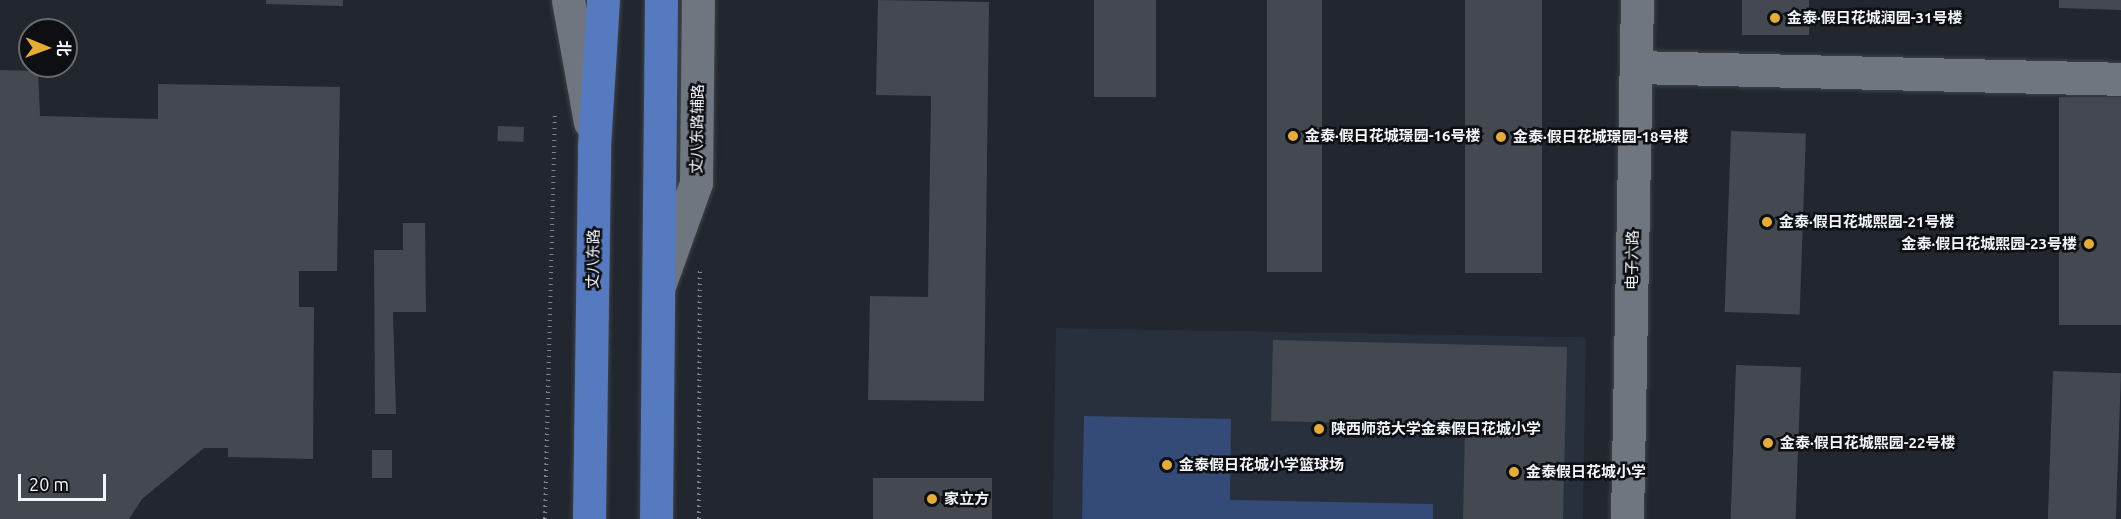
<!DOCTYPE html>
<html>
<head>
<meta charset="utf-8">
<style>
  body { margin:0 }
  #map { position:relative; width:2121px; height:519px; overflow:hidden; background:#22262e; font-family:Ubuntu,"Noto Sans SC",sans-serif }
  div>[style] { position:absolute }
  [style*='--x'] { left:calc(var(--x)*1px); top:calc(var(--y)*1px); width:calc(var(--w)*1px); rotate:calc(var(--a)*1deg) }
  .built>* { inset:0; background:#28303d; transform-origin:0 0 }
  .green>* { inset:0; background:#344b78 }
  .building>* { inset:0; background:#444951; transform-origin:0 0 }
  .path>* { height:4px; margin-top:-2px; transform-origin:0; background:repeating-linear-gradient(90deg,#7f838a 0 1.5px,transparent 0 6px) }
  .roads { filter:drop-shadow(0 0 2px #3e4248) drop-shadow(0 0 2px #3e4248) }
  .minor>* { height:33px; margin:-16.5px; padding:0 16.5px; transform-origin:16.5px; border-radius:16.5px; background:#70767f }
  .major>* { height:33px; margin:-16.5px; padding:0 16.5px; transform-origin:16.5px; border-radius:16.5px; background:#567abf }
  .dots>* { width:16px; height:16px; translate:-50% -50%; box-sizing:border-box; border:3px solid #0d0f12; border-radius:50% }
  span { translate:-50% -50%; white-space:nowrap; text-align:center; line-height:1.15; -webkit-text-stroke:5px #0d0f12; paint-order:stroke }
  .poi-label { font-size:15px; color:#f2f5fa; font-weight:700 }
  .left { translate:0 -50%; text-align:left }
  .right { translate:-100% -50%; text-align:right }
  .street-label { font-size:15px; color:#f2f5fa }
  .north { position:absolute; left:18px; top:18px; width:60px; height:60px; box-sizing:border-box; background:#0d0f12; border:2px solid #696b6f; border-radius:50%; rotate:91deg; font-size:16px; font-weight:700; line-height:24px; text-align:center; color:#f2f5fa }
  .north::after { content:''; display:block; margin:auto; width:21px; height:27px; background:#e5ad35; clip-path:polygon(50% 0,100% 100%,50% 72%,0 100%) }
  .scale { position:absolute; left:18px; top:474px; width:88px; height:27px; box-sizing:border-box; border:3px solid #f2f5fa; border-top:0; padding-left:8px; font-size:18px; line-height:21px; white-space:nowrap; color:#f2f5fa; -webkit-text-stroke:4px #0d0f12; paint-order:stroke }
</style>
</head>
<body>
<div id="map">
  <div class="built">
    <div style="left:1056px;top:328px;width:530px;height:191px;rotate:1deg"></div>
  </div>
  <div class="green">
    <div style="clip-path:polygon(1084px 416px,1231px 419px,1230px 500px,1433px 504px,1433px 519px,1082px 519px)"></div>
  </div>
  <div class="building">
    <div style="clip-path:polygon(266px 0,343px 0,343px 6px,266px 4px)"></div>
    <div style="clip-path:polygon(878px 0,989px 2px,984px 401px,868px 400px,870px 296px,928px 297px,931px 96px,876px 95px)"></div>
    <div style="left:1094px;top:0;width:62px;height:97px"></div>
    <div style="left:1267px;top:0;width:55px;height:272px"></div>
    <div style="left:1465px;top:0;width:77px;height:273px"></div>
    <div style="left:1742px;top:0;width:67px;height:35px"></div>
    <div style="clip-path:polygon(2059px 0,2121px 0,2121px 10px,2059px 8px)"></div>
    <div style="clip-path:polygon(0 70px,38px 71px,40px 116px,158px 119px,158px 84px,340px 87px,337px 271px,299px 271px,299px 307px,314px 307px,313px 459px,228px 457px,228px 448px,204px 448px,142px 499px,129px 519px,0 519px)"></div>
    <div style="left:2059px;top:97px;width:62px;height:228px"></div>
    <div style="left:498px;top:126px;width:26px;height:15px;rotate:2deg"></div>
    <div style="left:1731px;top:131px;width:75px;height:181px;rotate:2deg"></div>
    <div style="clip-path:polygon(403px 223px,425px 223px,426px 312px,393px 312px,396px 414px,375px 414px,374px 250px,403px 250px)"></div>
    <div style="clip-path:polygon(1273px 340px,1567px 347px,1563px 519px,1463px 519px,1465px 426px,1271px 421px)"></div>
    <div style="left:1736px;top:365px;width:65px;height:154px;rotate:2deg"></div>
    <div style="left:2053px;top:371px;width:68px;height:148px;rotate:2deg"></div>
    <div style="left:372px;top:450px;width:20px;height:28px"></div>
    <div style="left:873px;top:478px;width:119px;height:41px"></div>
  </div>
  <div class="path">
    <div style="--x:545;--y:519;--w:405;--a:-88.6"></div>
    <div style="--x:699;--y:519;--w:251;--a:-89.8"></div>
  </div>
  <div class="roads">
    <div class="minor">
      <div style="--x:568;--y:0;--w:124;--a:79.8"></div>
      <div style="--x:1636;--y:67;--w:485;--a:1.4"></div>
      <div style="--x:660;--y:283;--w:106;--a:-70.2"></div>
      <div style="--x:696;--y:183;--w:183;--a:-89.4"></div>
      <div style="--x:1627;--y:519;--w:519;--a:-88.9"></div>
    </div>
    <div class="major">
      <div style="--x:589;--y:519;--w:372;--a:-89.2"></div>
      <div style="--x:594;--y:147;--w:147;--a:-86.5"></div>
      <div style="--x:656;--y:519;--w:519;--a:-89.45"></div>
    </div>
  </div>
  <div class="dots">
    <div style="left:1775px;top:18px;background:#e5ad35"></div>
    <div style="left:1293px;top:136px;background:#e5ad35"></div>
    <div style="left:1501px;top:137px;background:#e5ad35"></div>
    <div style="left:1767px;top:222px;background:#e5ad35"></div>
    <div style="left:2089px;top:244px;background:#e5ad35"></div>
    <div style="left:1319px;top:429px;background:#e5ad35"></div>
    <div style="left:1768px;top:443px;background:#e5ad35"></div>
    <div style="left:1167px;top:465px;background:#e5ad35"></div>
    <div style="left:1514px;top:472px;background:#e5ad35"></div>
    <div style="left:932px;top:499px;background:#e5ad35"></div>
  </div>
  <div class="poi-label">
    <span class="left" style="left:1787px;top:18px">金泰·假日花城润园-31号楼</span>
    <span class="left" style="left:1305px;top:136px">金泰·假日花城璟园-16号楼</span>
    <span class="left" style="left:1513px;top:137px">金泰·假日花城璟园-18号楼</span>
    <span class="left" style="left:1779px;top:222px">金泰·假日花城熙园-21号楼</span>
    <span class="right" style="left:2077px;top:244px">金泰·假日花城熙园-23号楼</span>
    <span class="left" style="left:1331px;top:429px">陕西师范大学金泰假日花城小学</span>
    <span class="left" style="left:1780px;top:443px">金泰·假日花城熙园-22号楼</span>
    <span class="left" style="left:1179px;top:465px">金泰假日花城小学篮球场</span>
    <span class="left" style="left:1526px;top:472px">金泰假日花城小学</span>
    <span class="left" style="left:944px;top:499px">家立方</span>
  </div>
  <div class="street-label">
    <span style="left:697px;top:129px;rotate:-89deg">丈八东路辅路</span>
    <span style="left:593px;top:259px;rotate:-89deg">丈八东路</span>
    <span style="left:1632px;top:260px;rotate:-89deg">电子六路</span>
  </div>
  <div class="north">北</div>
  <div class="scale">20 m</div>
</div>
</body>
</html>
